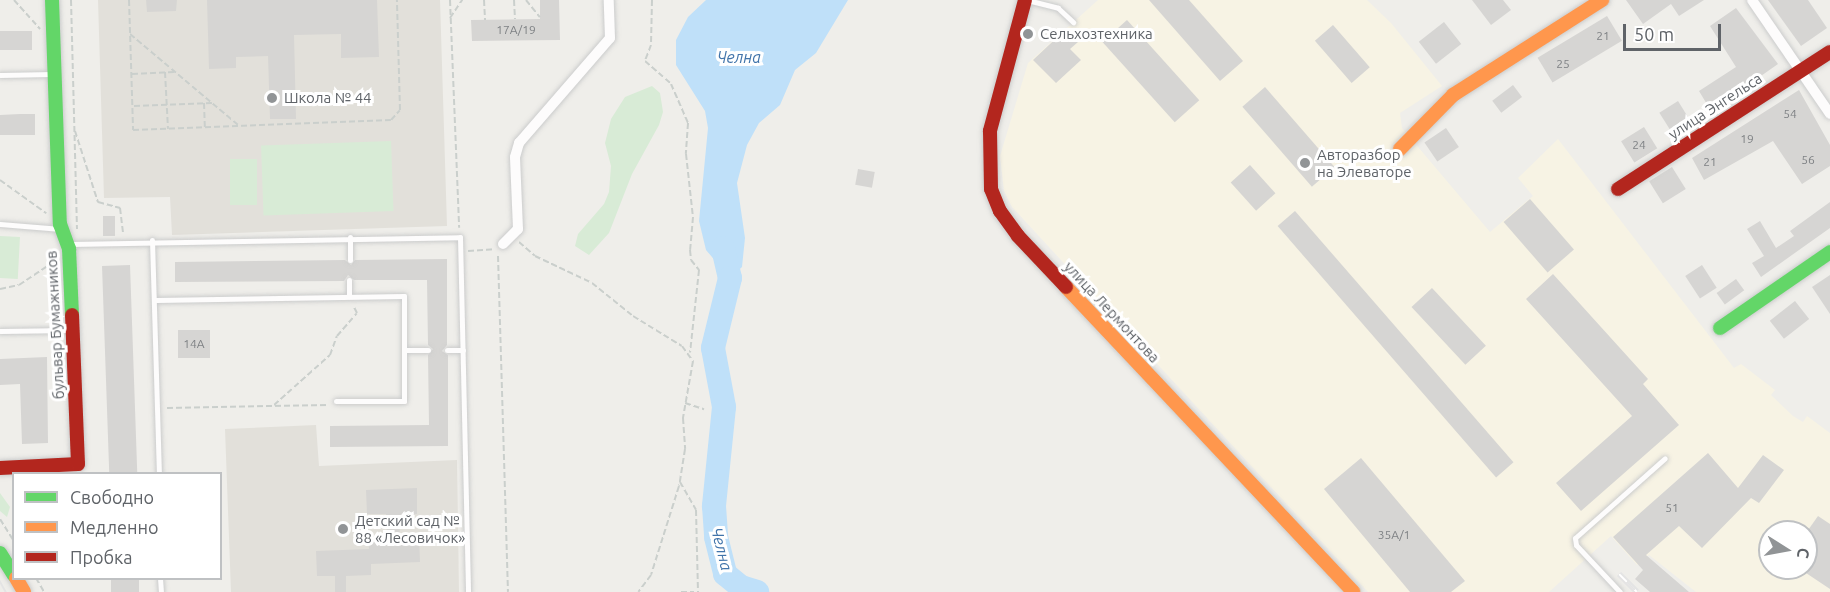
<!DOCTYPE html>
<html>
<head>
<meta charset="utf-8">
<style>
  body { margin:0 }
  #map { position:relative; width:1830px; height:592px; overflow:hidden; background:#efeeea; font-family:Ubuntu,sans-serif }
  div>[style] { position:absolute }
  [style*='--x'] { left:calc(var(--x)*1px); top:calc(var(--y)*1px); width:calc(var(--w)*1px); rotate:calc(var(--a)*1deg) }
  .commercial>* { inset:0; background:#f7f3e4 }
  .education>* { inset:0; background:#e2e0da }
  .green>* { inset:0; background:#d8ebd6; transform-origin:0 0 }
  .water>* { inset:0; background:#bfe0f9 }
  .river>* { height:24px; margin:-12px; padding:0 12px; transform-origin:12px; border-radius:12px; background:#bfe0f9 }
  .building>* { inset:0; background:#d6d5d3; transform-origin:0 0 }
  .path>* { height:2px; margin-top:-1px; transform-origin:0; background:repeating-linear-gradient(90deg,#cacfcc 0 6px,transparent 0 9px) }
  .roads { filter:drop-shadow(0 0 2px #cbcccc) drop-shadow(0 0 2px #cbcccc) }
  .lane>* { height:5px; margin:-2.5px; padding:0 2.5px; transform-origin:2.5px; border-radius:2.5px; background:#fdfcfc }
  .street>* { height:10px; margin:-5px; padding:0 5px; transform-origin:5px; border-radius:5px; background:#fdfcfc }
  .fast>* { height:14px; margin:-7px; padding:0 7px; transform-origin:7px; border-radius:7px; background:#63d668 }
  .slow>* { height:14px; margin:-7px; padding:0 7px; transform-origin:7px; border-radius:7px; background:#ff974d }
  .jam>* { height:14px; margin:-7px; padding:0 7px; transform-origin:7px; border-radius:7px; background:#b3261e }
  .tram>* { height:1.5px; margin:-0.75px; padding:0 0.75px; transform-origin:0.75px; border-radius:0.75px; background:#e4e4e4 }
  .rail>* { height:6px; margin-top:-3px; transform-origin:0; background:repeating-linear-gradient(90deg,#fff 0 11px,#e4e4e4 0 22px); box-sizing:border-box; border-block:2px solid #e4e4e4 }
  .dots>* { width:16px; height:16px; translate:-50% -50%; box-sizing:border-box; border:3px solid #fff; border-radius:50% }
  span { translate:-50% -50%; white-space:nowrap; text-align:center; line-height:1.15; -webkit-text-stroke:6px #fff; paint-order:stroke }
  .number-label { font-size:12px; color:#7e8184 }
  .number-label span { -webkit-text-stroke-width:0 }
  .poi-label { font-size:15px; color:#5f6368 }
  .left { translate:0 -50%; text-align:left }
  .street-label { font-size:15px; color:#5f6368 }
  .water-label { font-size:16px; color:#4174aa; font-style:italic }
  .legend { position:absolute; left:12px; top:472px; width:210px; height:108px; box-sizing:border-box; background:#fff; border:2px solid #bfc1c3; margin:0; padding:8px 10px; list-style:none; font-size:18px; color:#5f6368 }
  .legend li { display:flex; align-items:center; gap:12px; height:30px }
  .legend b { width:30px; border:2px solid #bfc1c3 }
  .north { position:absolute; left:1758px; top:520px; width:60px; height:60px; box-sizing:border-box; background:#fff; border:2px solid #bfc1c3; border-radius:50%; rotate:101deg; font-size:16px; font-weight:700; line-height:24px; text-align:center; color:#5f6368 }
  .north::after { content:''; display:block; margin:auto; width:21px; height:27px; background:#919496; clip-path:polygon(50% 0,100% 100%,50% 72%,0 100%) }
  .scale { position:absolute; left:1623px; top:24px; width:98px; height:27px; box-sizing:border-box; border:3px solid #5f6368; border-top:0; padding-left:8px; font-size:18px; line-height:21px; white-space:nowrap; color:#5f6368; -webkit-text-stroke:4px #fff; paint-order:stroke }
</style>
</head>
<body>
<div id="map">
  <div class="commercial">
    <div style="clip-path:polygon(evenodd,1098px 0,1367px 0,1391px 23px,1442px 86px,1400px 113px,1402px 128px,1490px 232px,1533px 196px,1518px 178px,1558px 139px,1734px 368px,1741px 364px,1775px 390px,1771px 395px,1793px 416px,1803px 422px,1807px 416px,1830px 433px,1830px 592px,1696px 592px,1649px 555px,1637px 565px,1611px 536px,1549px 592px,1368px 592px,1012px 207px,1004px 191px,1000px 156px,1028px 63px,1098px 0,1770px 532px,1806px 532px,1806px 568px,1770px 568px,1770px 532px)"></div>
  </div>
  <div class="education">
    <div style="clip-path:polygon(98px 0,440px 0,447px 226px,172px 235px,170px 197px,104px 198px)"></div>
    <div style="clip-path:polygon(316px 425px,319px 466px,457px 460px,459px 592px,231px 592px,225px 429px)"></div>
  </div>
  <div class="green">
    <div style="clip-path:polygon(652px 86px,660px 93px,663px 112px,659px 125px,632px 174px,609px 233px,589px 255px,575px 246px,578px 234px,604px 204px,609px 192px,611px 166px,605px 143px,611px 119px,625px 97px)"></div>
    <div style="left:391px;top:141px;width:70px;height:130px;rotate:88deg"></div>
    <div style="left:230px;top:159px;width:27px;height:46px"></div>
    <div style="left:0;top:236px;width:20px;height:42px;rotate:3deg"></div>
    <div style="clip-path:polygon(0 493px,10px 507px,7px 517px,0 511px)"></div>
  </div>
  <div class="water">
    <div style="clip-path:polygon(706px 0,848px 0,816px 53px,795px 70px,780px 105px,759px 123px,747px 145px,737px 183px,745px 238px,742px 267px,730px 278px,706px 250px,699px 221px,708px 128px,705px 111px,676px 65px,676px 40px,688px 17px)"></div>
  </div>
  <div class="river">
    <div style="--x:723;--y:248;--w:31;--a:77"></div>
    <div style="--x:730;--y:278;--w:72;--a:103.7"></div>
    <div style="--x:713;--y:348;--w:60;--a:79.4"></div>
    <div style="--x:724;--y:407;--w:100;--a:95.8"></div>
    <div style="--x:714;--y:506;--w:31;--a:86"></div>
    <div style="--x:716;--y:537;--w:38;--a:76"></div>
    <div style="--x:725;--y:574;--w:21;--a:39"></div>
    <div style="--x:741;--y:587;--w:17;--a:17"></div>
  </div>
  <div class="building">
    <div style="clip-path:polygon(146px 0,177px 0,176px 11px,147px 12px)"></div>
    <div style="clip-path:polygon(207px 0,377px 0,379px 57px,341px 58px,341px 34px,294px 35px,296px 119px,270px 119px,268px 56px,236px 57px,236px 68px,209px 69px)"></div>
    <div style="clip-path:polygon(540px 0,559px 0,560px 40px,472px 41px,471px 20px,540px 19px)"></div>
    <div style="clip-path:polygon(1149px 0,1189px 0,1243px 61px,1220px 81px)"></div>
    <div style="clip-path:polygon(1472px 0,1503px 0,1511px 10px,1491px 25px)"></div>
    <div style="clip-path:polygon(1626px 0,1704px 0,1679px 16px,1671px 4px,1643px 24px)"></div>
    <div style="clip-path:polygon(1768px 0,1808px 0,1827px 28px,1801px 46px)"></div>
    <div style="clip-path:polygon(1736px 8px,1778px 64px,1711px 111px,1699px 91px,1736px 67px,1710px 26px)"></div>
    <div style="left:1607px;top:16px;width:29px;height:81px;rotate:59deg"></div>
    <div style="left:1127px;top:20px;width:108px;height:33px;rotate:48deg"></div>
    <div style="left:1444px;top:22px;width:28px;height:32px;rotate:52deg"></div>
    <div style="left:1333px;top:25px;width:56px;height:24px;rotate:49deg"></div>
    <div style="clip-path:polygon(1066px 29px,1078px 42px,1070px 49px,1081px 60px,1056px 83px,1033px 60px)"></div>
    <div style="left:32px;top:31px;width:19px;height:32px;rotate:90deg"></div>
    <div style="left:1513px;top:85px;width:15px;height:26px;rotate:53deg"></div>
    <div style="left:1265px;top:87px;width:106px;height:30px;rotate:49deg"></div>
    <div style="clip-path:polygon(1799px 90px,1830px 145px,1830px 166px,1802px 184px,1773px 141px,1704px 180px,1692px 158px)"></div>
    <div style="left:1678px;top:101px;width:22px;height:22px;rotate:58deg"></div>
    <div style="clip-path:polygon(20px 114px,35px 114px,35px 135px,0 135px,0 115px)"></div>
    <div style="left:1644px;top:127px;width:25px;height:27px;rotate:58deg"></div>
    <div style="left:1446px;top:128px;width:23px;height:26px;rotate:56deg"></div>
    <div style="left:1250px;top:165px;width:38px;height:26px;rotate:48deg"></div>
    <div style="left:1672px;top:167px;width:26px;height:27px;rotate:58deg"></div>
    <div style="left:858px;top:169px;width:17px;height:16px;rotate:10deg"></div>
    <div style="left:1530px;top:199px;width:67px;height:35px;rotate:49deg"></div>
    <div style="clip-path:polygon(1830px 202px,1830px 228px,1761px 277px,1752px 263px,1764px 256px,1747px 229px,1760px 221px,1776px 248px,1794px 236px,1790px 231px)"></div>
    <div style="left:1295px;top:211px;width:333px;height:23px;rotate:49deg"></div>
    <div style="left:103px;top:216px;width:12px;height:20px"></div>
    <div style="clip-path:polygon(447px 259px,447px 345px,442px 351px,448px 355px,448px 446px,330px 447px,330px 426px,429px 425px,428px 355px,433px 349px,428px 345px,427px 280px,354px 280px,348px 275px,344px 281px,175px 282px,175px 262px,345px 260px,351px 265px,355px 260px)"></div>
    <div style="left:130px;top:265px;width:209px;height:28px;rotate:88deg"></div>
    <div style="left:1702px;top:265px;width:27px;height:20px;rotate:57deg"></div>
    <div style="clip-path:polygon(1553px 274px,1648px 379px,1643px 384px,1679px 425px,1581px 511px,1556px 483px,1632px 416px,1526px 299px)"></div>
    <div style="clip-path:polygon(1830px 275px,1830px 314px,1812px 287px)"></div>
    <div style="left:1736px;top:279px;width:14px;height:24px;rotate:54deg"></div>
    <div style="left:1432px;top:288px;width:79px;height:28px;rotate:47deg"></div>
    <div style="left:1795px;top:301px;width:23px;height:32px;rotate:52deg"></div>
    <div style="left:178px;top:330px;width:32px;height:28px"></div>
    <div style="clip-path:polygon(47px 357px,48px 443px,22px 444px,20px 384px,0 385px,0 359px)"></div>
    <div style="clip-path:polygon(1708px 453px,1738px 488px,1763px 455px,1784px 470px,1759px 503px,1751px 498px,1702px 548px,1679px 526px,1646px 555px,1689px 592px,1650px 592px,1635px 579px,1643px 570px,1613px 537px)"></div>
    <div style="clip-path:polygon(1361px 458px,1465px 581px,1451px 592px,1410px 592px,1324px 489px)"></div>
    <div style="clip-path:polygon(417px 488px,417px 514px,399px 515px,400px 536px,419px 535px,420px 562px,371px 564px,371px 575px,346px 576px,346px 592px,335px 592px,335px 576px,317px 576px,316px 551px,369px 549px,368px 536px,387px 536px,386px 514px,367px 514px,366px 490px)"></div>
    <div style="clip-path:polygon(1818px 516px,1830px 524px,1830px 589px,1806px 573px,1806px 533px)"></div>
    <div style="left:111px;top:579px;width:28px;height:13px"></div>
  </div>
  <div class="path">
    <div style="--x:14;--y:0;--w:39;--a:48"></div>
    <div style="--x:71;--y:0;--w:229;--a:88.5"></div>
    <div style="--x:129;--y:0;--w:130;--a:88.2"></div>
    <div style="--x:133;--y:130;--w:258;--a:-2.2"></div>
    <div style="--x:391;--y:120;--w:13;--a:-48"></div>
    <div style="--x:400;--y:110;--w:110;--a:-91.6"></div>
    <div style="--x:450;--y:0;--w:228;--a:87.7"></div>
    <div style="--x:484;--y:0;--w:20;--a:87"></div>
    <div style="--x:514;--y:0;--w:19;--a:87"></div>
    <div style="--x:526;--y:0;--w:22;--a:51"></div>
    <div style="--x:652;--y:0;--w:45;--a:91.3"></div>
    <div style="--x:651;--y:45;--w:17;--a:111"></div>
    <div style="--x:645;--y:61;--w:35;--a:41"></div>
    <div style="--x:671;--y:84;--w:43;--a:66.4"></div>
    <div style="--x:688;--y:123;--w:31;--a:94"></div>
    <div style="--x:686;--y:154;--w:63;--a:83.7"></div>
    <div style="--x:693;--y:217;--w:33;--a:95"></div>
    <div style="--x:690;--y:250;--w:10;--a:84"></div>
    <div style="--x:691;--y:260;--w:13;--a:51"></div>
    <div style="--x:699;--y:270;--w:83;--a:96.2"></div>
    <div style="--x:450;--y:18;--w:22;--a:-56"></div>
    <div style="--x:130;--y:34;--w:141;--a:40.1"></div>
    <div style="--x:165;--y:72;--w:57;--a:87"></div>
    <div style="--x:132;--y:74;--w:42;--a:-2.7"></div>
    <div style="--x:204;--y:103;--w:24;--a:88"></div>
    <div style="--x:134;--y:106;--w:78;--a:-2.2"></div>
    <div style="--x:75;--y:131;--w:75;--a:72.1"></div>
    <div style="--x:98;--y:202;--w:23;--a:15"></div>
    <div style="--x:120;--y:208;--w:26;--a:83"></div>
    <div style="--x:0;--y:180;--w:57;--a:35.7"></div>
    <div style="--x:519;--y:242;--w:21;--a:41"></div>
    <div style="--x:535;--y:256;--w:63;--a:25.3"></div>
    <div style="--x:592;--y:283;--w:53;--a:38.8"></div>
    <div style="--x:633;--y:316;--w:57;--a:31.5"></div>
    <div style="--x:682;--y:346;--w:19;--a:54"></div>
    <div style="--x:693;--y:361;--w:58;--a:100"></div>
    <div style="--x:683;--y:418;--w:31;--a:86"></div>
    <div style="--x:685;--y:449;--w:37;--a:99"></div>
    <div style="--x:679;--y:486;--w:93;--a:107.5"></div>
    <div style="--x:651;--y:575;--w:21;--a:127"></div>
    <div style="--x:468;--y:251;--w:26;--a:-4"></div>
    <div style="--x:498;--y:256;--w:336;--a:88.3"></div>
    <div style="--x:0;--y:289;--w:19;--a:-12"></div>
    <div style="--x:19;--y:285;--w:43;--a:-33.7"></div>
    <div style="--x:685;--y:403;--w:20;--a:18"></div>
    <div style="--x:274;--y:405;--w:75;--a:-41.8"></div>
    <div style="--x:330;--y:355;--w:20;--a:-70"></div>
    <div style="--x:337;--y:336;--w:30;--a:-49"></div>
    <div style="--x:357;--y:313;--w:7;--a:-117"></div>
    <div style="--x:167;--y:408;--w:162;--a:-1.1"></div>
    <div style="--x:680;--y:482;--w:32;--a:60"></div>
    <div style="--x:696;--y:510;--w:82;--a:88.6"></div>
    <div style="--x:0;--y:519;--w:26;--a:58"></div>
    <div style="--x:36;--y:578;--w:16;--a:60"></div>
    <div style="--x:681;--y:592;--w:13;--a:0"></div>
  </div>
  <div class="roads">
    <div class="lane">
      <div style="--x:1027;--y:0;--w:32;--a:14"></div>
      <div style="--x:1058;--y:8;--w:21;--a:43"></div>
      <div style="--x:0;--y:75;--w:52;--a:-1.1"></div>
      <div style="--x:0;--y:224;--w:61;--a:4.7"></div>
      <div style="--x:152;--y:240;--w:234;--a:88.3"></div>
      <div style="--x:70;--y:244;--w:390;--a:-1"></div>
      <div style="--x:460;--y:237;--w:355;--a:88.7"></div>
      <div style="--x:350;--y:260;--w:23;--a:-90"></div>
      <div style="--x:349;--y:296;--w:16;--a:-90"></div>
      <div style="--x:156;--y:300;--w:248;--a:-0.9"></div>
      <div style="--x:404;--y:296;--w:105;--a:90"></div>
      <div style="--x:404;--y:401;--w:68;--a:180"></div>
      <div style="--x:0;--y:331;--w:71;--a:-0.8"></div>
      <div style="--x:405;--y:350;--w:23;--a:0"></div>
      <div style="--x:447;--y:350;--w:16;--a:0"></div>
      <div style="--x:160;--y:578;--w:14;--a:86"></div>
      <div style="--x:1620;--y:592;--w:64;--a:-133.1"></div>
      <div style="--x:1576;--y:545;--w:7;--a:-98"></div>
      <div style="--x:1575;--y:538;--w:120;--a:-41.6"></div>
    </div>
    <div class="street">
      <div style="--x:1752;--y:0;--w:138;--a:55.6"></div>
      <div style="--x:503;--y:244;--w:21;--a:-45"></div>
      <div style="--x:518;--y:229;--w:72;--a:-92.4"></div>
      <div style="--x:515;--y:157;--w:15;--a:-74"></div>
      <div style="--x:519;--y:143;--w:139;--a:-49.1"></div>
      <div style="--x:610;--y:38;--w:38;--a:-92"></div>
    </div>
    <div class="fast">
      <div style="--x:52;--y:0;--w:224;--a:88"></div>
      <div style="--x:60;--y:224;--w:27;--a:70"></div>
      <div style="--x:69;--y:249;--w:66;--a:87.4"></div>
      <div style="--x:1720;--y:328;--w:134;--a:-34.6"></div>
      <div style="--x:0;--y:553;--w:26;--a:58"></div>
    </div>
    <div class="slow">
      <div style="--x:1400;--y:149;--w:76;--a:-45.5"></div>
      <div style="--x:1453;--y:95;--w:177;--a:-32.5"></div>
      <div style="--x:1066;--y:287;--w:419;--a:46.7"></div>
      <div style="--x:16;--y:578;--w:16;--a:60"></div>
    </div>
    <div class="jam">
      <div style="--x:1025;--y:0;--w:136;--a:105"></div>
      <div style="--x:990;--y:131;--w:58;--a:89"></div>
      <div style="--x:991;--y:189;--w:24;--a:68"></div>
      <div style="--x:1000;--y:211;--w:31;--a:54"></div>
      <div style="--x:1018;--y:236;--w:70;--a:46.7"></div>
      <div style="--x:1618;--y:189;--w:252;--a:-32.9"></div>
      <div style="--x:0;--y:468;--w:78;--a:-2.9"></div>
      <div style="--x:78;--y:464;--w:149;--a:-92.3"></div>
    </div>
  </div>
  <div class="tram">
    <div style="--x:0;--y:581;--w:13;--a:61"></div>
  </div>
  <div class="rail">
    <div style="--x:1619;--y:574;--w:25;--a:45"></div>
  </div>
  <div class="dots">
    <div style="left:1028px;top:34px;background:#919496"></div>
    <div style="left:272px;top:98px;background:#919496"></div>
    <div style="left:1305px;top:163px;background:#919496"></div>
    <div style="left:343px;top:529px;background:#919496"></div>
  </div>
  <div class="number-label">
    <span style="left:516px;top:30px">17А/19</span>
    <span style="left:1603px;top:36px">21</span>
    <span style="left:1563px;top:64px">25</span>
    <span style="left:1790px;top:114px">54</span>
    <span style="left:1747px;top:139px">19</span>
    <span style="left:1639px;top:145px">24</span>
    <span style="left:1808px;top:160px">56</span>
    <span style="left:1710px;top:162px">21</span>
    <span style="left:194px;top:344px">14А</span>
    <span style="left:1672px;top:508px">51</span>
    <span style="left:1394px;top:535px">35А/1</span>
  </div>
  <div class="poi-label">
    <span class="left" style="left:1040px;top:34px">Сельхозтехника</span>
    <span class="left" style="left:284px;top:98px">Школа № 44</span>
    <span class="left" style="left:1317px;top:163px">Авторазбор<br>на Элеваторе</span>
    <span class="left" style="left:355px;top:529px">Детский сад №<br>88 «Лесовичок»</span>
  </div>
  <div class="street-label">
    <span style="left:1715px;top:106px;rotate:-33deg">улица Энгельса</span>
    <span style="left:1112px;top:312px;rotate:47deg">улица Лермонтова</span>
    <span style="left:55px;top:325px;rotate:-93deg">бульвар Бумажников</span>
  </div>
  <div class="water-label">
    <span style="left:739px;top:57px">Челна</span>
    <span style="left:722px;top:549px;rotate:76deg">Челна</span>
  </div>
  <ul class="legend">
  <li><b style="height:8px;background:#63d668"></b>Свободно</li>
  <li><b style="height:8px;background:#ff974d"></b>Медленно</li>
  <li><b style="height:8px;background:#b3261e"></b>Пробка</li>
  </ul>
  <div class="north">С</div>
  <div class="scale">50 m</div>
</div>
</body>
</html>
